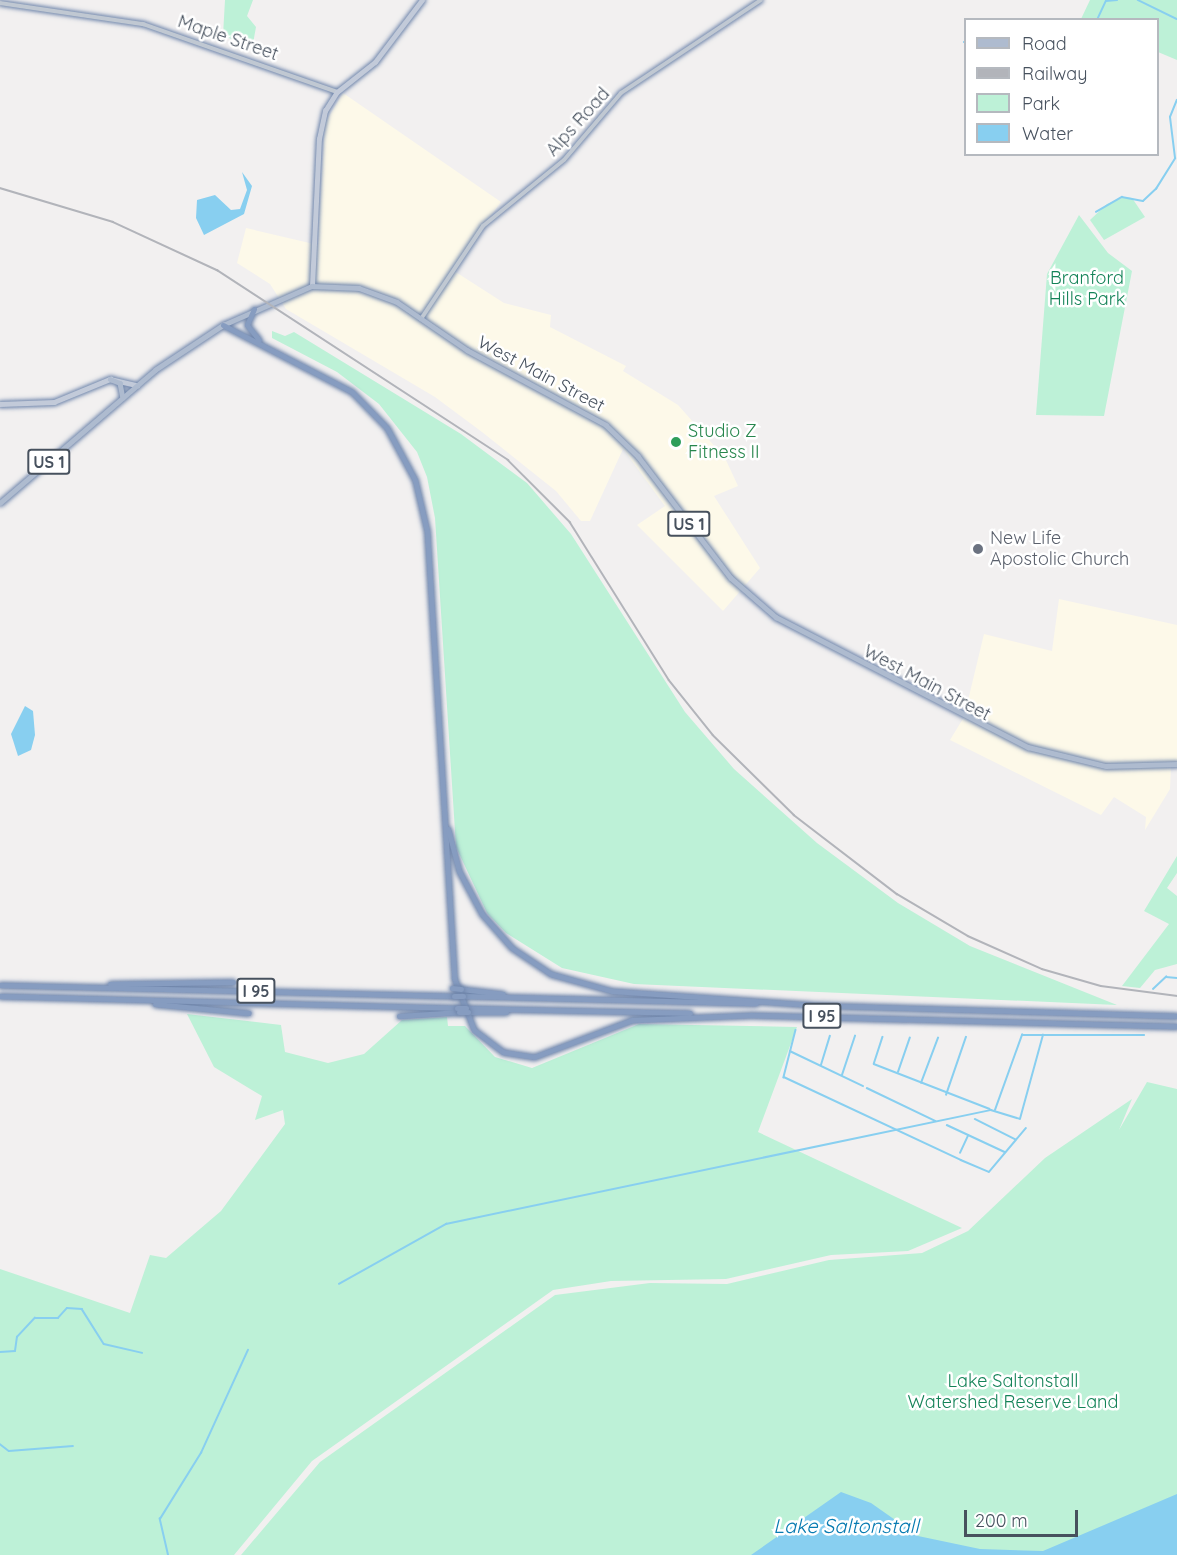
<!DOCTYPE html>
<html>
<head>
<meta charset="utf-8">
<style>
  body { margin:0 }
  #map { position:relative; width:1177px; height:1555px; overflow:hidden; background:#f2f0f0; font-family:Quicksand,sans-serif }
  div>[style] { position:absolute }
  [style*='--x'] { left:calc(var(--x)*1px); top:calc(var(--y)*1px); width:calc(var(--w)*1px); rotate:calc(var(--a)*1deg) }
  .commercial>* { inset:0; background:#fdf9e9 }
  .green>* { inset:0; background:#bdf1d7 }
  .water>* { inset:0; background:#88cff0 }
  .stream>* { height:1.5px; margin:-0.75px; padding:0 0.75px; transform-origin:0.75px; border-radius:0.75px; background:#88cff0 }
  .roads { filter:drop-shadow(0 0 2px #7187ac) drop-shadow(0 0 2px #7187ac) }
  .tertiary>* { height:4px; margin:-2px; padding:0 2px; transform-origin:2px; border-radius:2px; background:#c0c8d2 }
  .secondary>* { height:4.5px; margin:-2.25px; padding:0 2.25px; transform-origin:2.25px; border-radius:2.25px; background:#c2cad9 }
  .primary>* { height:4.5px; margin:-2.25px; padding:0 2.25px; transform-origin:2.25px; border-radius:2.25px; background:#aebbcf }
  .motorway>* { height:5px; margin:-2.5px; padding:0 2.5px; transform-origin:2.5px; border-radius:2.5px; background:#869cc0 }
  .rail>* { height:1.5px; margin:-0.75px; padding:0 0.75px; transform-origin:0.75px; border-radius:0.75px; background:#b2b4ba }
  .bridges { filter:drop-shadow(0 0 2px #7187ac) drop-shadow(0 0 2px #7187ac) }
  .motorway-bridge>* { height:5px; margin:-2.5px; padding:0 2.5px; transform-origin:2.5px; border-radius:2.5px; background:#869cc0 }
  .dots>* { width:16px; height:16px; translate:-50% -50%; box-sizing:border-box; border:3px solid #fff; border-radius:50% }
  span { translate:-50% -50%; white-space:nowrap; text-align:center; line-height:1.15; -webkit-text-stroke:5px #fff; paint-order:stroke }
  .shield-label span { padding:2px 4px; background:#fff; border:2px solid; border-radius:4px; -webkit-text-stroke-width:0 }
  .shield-label { font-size:16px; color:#47515e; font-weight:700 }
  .street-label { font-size:18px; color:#47515e }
  .park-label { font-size:18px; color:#148358 }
  .leisure-label { font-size:18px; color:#27864d }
  .left { translate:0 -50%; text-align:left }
  .worship-label { font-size:18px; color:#5b616d }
  .water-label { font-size:20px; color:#077bb1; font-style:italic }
  .legend { position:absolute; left:964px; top:18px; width:195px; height:138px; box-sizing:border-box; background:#fff; border:2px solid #b5b9bf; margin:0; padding:8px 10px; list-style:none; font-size:18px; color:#47515e }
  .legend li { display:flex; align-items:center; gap:12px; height:30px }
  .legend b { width:30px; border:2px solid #b5b9bf }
  .scale { position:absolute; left:964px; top:1510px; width:114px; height:27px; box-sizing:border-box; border:3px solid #47515e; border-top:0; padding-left:8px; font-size:18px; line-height:21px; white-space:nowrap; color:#47515e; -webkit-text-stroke:4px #fff; paint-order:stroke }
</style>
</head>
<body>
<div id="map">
  <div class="commercial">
    <div style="clip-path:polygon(343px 93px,501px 202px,451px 269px,504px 303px,551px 315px,550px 327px,626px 366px,623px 371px,678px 405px,725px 458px,738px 486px,714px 496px,760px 568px,723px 611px,637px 525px,665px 506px,623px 449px,590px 521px,581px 521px,556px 491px,482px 432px,435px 397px,286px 309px,270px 284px,237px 263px,246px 228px,318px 245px,325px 123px)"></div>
    <div style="clip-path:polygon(1059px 599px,1177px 625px,1177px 764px,1171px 766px,1170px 789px,1145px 830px,1146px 817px,1114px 797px,1101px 815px,950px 740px,964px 717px,984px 634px,1052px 651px)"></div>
  </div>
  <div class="green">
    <div style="clip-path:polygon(225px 0,253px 0,247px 16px,256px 27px,252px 49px,223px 35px)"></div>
    <div style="clip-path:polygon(1090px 0,1177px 0,1177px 60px,1158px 52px,1158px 20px,1081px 19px)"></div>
    <div style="clip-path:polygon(1124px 197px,1132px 198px,1145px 217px,1104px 240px,1090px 220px,1107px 204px)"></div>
    <div style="clip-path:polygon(1079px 215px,1108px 253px,1132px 271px,1104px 416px,1036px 415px,1047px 274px)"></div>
    <div style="clip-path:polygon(272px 331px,285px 336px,294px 332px,461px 434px,527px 483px,571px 534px,685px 712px,734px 769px,817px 843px,898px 903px,970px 946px,1117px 1005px,634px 984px,562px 968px,506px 933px,487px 913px,456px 847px,435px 518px,427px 477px,417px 452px,379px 404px,337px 372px,272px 338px)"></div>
    <div style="clip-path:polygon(1177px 856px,1177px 873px,1167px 888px,1177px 896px,1177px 964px,1155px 970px,1140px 988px,1122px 986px,1169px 924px,1144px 911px)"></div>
    <div style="clip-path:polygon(187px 1014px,281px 1025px,285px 1052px,328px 1063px,364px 1054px,402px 1020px,447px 1017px,448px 1026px,465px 1026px,495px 1057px,532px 1068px,639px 1024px,797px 1027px,758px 1132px,962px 1228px,908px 1251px,831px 1255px,726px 1279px,611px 1281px,553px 1290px,312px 1461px,234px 1555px,0 1555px,0 1269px,130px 1313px,150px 1255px,166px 1258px,221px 1211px,285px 1124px,283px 1110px,255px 1120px,262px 1096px,214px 1067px)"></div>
    <div style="clip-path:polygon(1147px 1082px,1177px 1089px,1177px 1555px,241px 1555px,320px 1462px,555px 1295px,650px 1283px,727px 1284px,829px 1260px,922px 1253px,968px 1231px,1045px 1158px,1132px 1099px,1119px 1130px)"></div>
  </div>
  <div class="water">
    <div style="clip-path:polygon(242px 172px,252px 186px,244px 214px,204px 235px,196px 218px,197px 200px,215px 195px,231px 210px,240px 209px,247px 190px)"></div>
    <div style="clip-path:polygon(25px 706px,33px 711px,35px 735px,31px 750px,18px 756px,11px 734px)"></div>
    <div style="clip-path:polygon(841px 1492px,871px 1503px,918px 1536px,980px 1549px,1043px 1551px,1177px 1494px,1177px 1555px,751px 1555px)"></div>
  </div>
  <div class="stream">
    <div style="--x:1138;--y:0;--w:43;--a:26"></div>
    <div style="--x:1097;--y:20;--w:21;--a:-65"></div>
    <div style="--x:1106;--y:1;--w:11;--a:-5"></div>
    <div style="--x:964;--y:42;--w:2;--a:0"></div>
    <div style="--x:1096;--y:212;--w:30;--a:-30"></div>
    <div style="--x:1122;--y:197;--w:21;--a:11"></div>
    <div style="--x:1143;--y:201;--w:18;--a:-43"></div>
    <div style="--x:1156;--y:189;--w:36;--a:-58"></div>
    <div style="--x:1175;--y:158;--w:41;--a:-97"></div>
    <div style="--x:1170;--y:117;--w:18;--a:-68"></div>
    <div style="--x:1153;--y:989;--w:18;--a:-43"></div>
    <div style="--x:1166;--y:977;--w:11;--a:5"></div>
    <div style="--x:796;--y:1030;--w:49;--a:104.3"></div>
    <div style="--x:784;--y:1077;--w:195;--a:25.1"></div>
    <div style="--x:961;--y:1160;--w:30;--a:23"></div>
    <div style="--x:989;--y:1172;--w:57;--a:-49.9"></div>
    <div style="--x:883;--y:1037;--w:28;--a:108"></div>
    <div style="--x:874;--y:1064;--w:124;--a:21.2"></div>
    <div style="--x:790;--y:1051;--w:81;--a:25.6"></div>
    <div style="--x:821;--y:1065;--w:30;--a:-73"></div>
    <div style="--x:898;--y:1072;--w:36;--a:-71"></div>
    <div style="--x:842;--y:1075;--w:41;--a:-71.6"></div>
    <div style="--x:921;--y:1083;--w:48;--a:-69.3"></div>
    <div style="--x:867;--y:1088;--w:76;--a:25.6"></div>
    <div style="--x:946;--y:1095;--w:61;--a:-71"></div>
    <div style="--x:995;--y:1110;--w:80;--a:-70.2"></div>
    <div style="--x:1022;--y:1035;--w:21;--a:0"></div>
    <div style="--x:975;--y:1119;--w:45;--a:26.6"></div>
    <div style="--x:947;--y:1125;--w:64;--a:25"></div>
    <div style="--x:960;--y:1153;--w:19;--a:-65"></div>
    <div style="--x:339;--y:1284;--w:123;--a:-29.3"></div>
    <div style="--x:446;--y:1224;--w:557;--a:-11.81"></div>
    <div style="--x:991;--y:1110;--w:30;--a:17"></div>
    <div style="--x:1020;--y:1119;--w:87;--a:-74.7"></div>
    <div style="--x:1043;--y:1035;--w:101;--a:0"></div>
    <div style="--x:0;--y:1352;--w:15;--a:-4"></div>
    <div style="--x:15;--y:1351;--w:14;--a:-82"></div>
    <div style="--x:17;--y:1337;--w:26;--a:-47"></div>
    <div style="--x:35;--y:1318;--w:23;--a:0"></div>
    <div style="--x:58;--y:1318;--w:13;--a:-48"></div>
    <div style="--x:67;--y:1308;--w:15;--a:4"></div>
    <div style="--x:82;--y:1309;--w:41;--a:57.8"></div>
    <div style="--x:104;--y:1344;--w:39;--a:13"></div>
    <div style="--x:0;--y:1444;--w:11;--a:38"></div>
    <div style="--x:9;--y:1451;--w:64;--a:-4.5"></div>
    <div style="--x:168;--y:1555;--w:37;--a:-103"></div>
    <div style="--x:160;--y:1519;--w:78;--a:-58.2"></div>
    <div style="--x:201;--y:1453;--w:113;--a:-65.5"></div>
  </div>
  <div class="roads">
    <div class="tertiary">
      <div style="--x:0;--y:3;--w:145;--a:8.4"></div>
      <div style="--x:143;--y:24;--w:206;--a:19.3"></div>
      <div style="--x:421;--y:319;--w:112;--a:-56.3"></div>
      <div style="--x:483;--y:226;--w:104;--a:-39.2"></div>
      <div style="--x:564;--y:160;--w:88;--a:-49.6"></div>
      <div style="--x:621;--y:93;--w:168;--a:-33.6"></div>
    </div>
    <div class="secondary">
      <div style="--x:312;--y:286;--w:147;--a:-87.3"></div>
      <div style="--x:319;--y:139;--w:29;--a:-78"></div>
      <div style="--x:325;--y:111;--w:22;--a:-58"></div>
      <div style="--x:337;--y:92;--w:48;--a:-38.3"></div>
      <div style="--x:375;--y:62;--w:78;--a:-52.8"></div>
      <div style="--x:0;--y:404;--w:54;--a:-2.1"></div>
      <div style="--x:54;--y:402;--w:61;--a:-22.3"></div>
      <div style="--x:110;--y:379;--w:28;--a:13"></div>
    </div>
    <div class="primary">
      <div style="--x:110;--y:379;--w:11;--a:22"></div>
      <div style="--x:120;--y:383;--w:15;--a:79"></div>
      <div style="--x:0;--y:503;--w:204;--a:-40.6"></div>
      <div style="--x:155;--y:370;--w:82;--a:-33.5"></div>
      <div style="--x:223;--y:325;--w:97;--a:-23.7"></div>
      <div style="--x:312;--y:286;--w:47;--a:2.4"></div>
      <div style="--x:359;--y:288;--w:40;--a:20.2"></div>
      <div style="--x:397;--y:302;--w:85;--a:34.4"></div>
      <div style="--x:467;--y:350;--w:158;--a:28.3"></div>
      <div style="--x:606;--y:425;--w:45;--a:44.1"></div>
      <div style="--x:638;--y:456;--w:153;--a:52.7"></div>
      <div style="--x:731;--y:578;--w:60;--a:40.9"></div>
      <div style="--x:776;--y:617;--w:284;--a:27.3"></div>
      <div style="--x:1028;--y:747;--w:80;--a:13.7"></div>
      <div style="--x:1106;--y:766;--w:71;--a:-1.6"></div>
    </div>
    <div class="motorway">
      <div style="--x:254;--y:309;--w:17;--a:114"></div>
      <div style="--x:247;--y:325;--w:19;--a:51"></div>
      <div style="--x:223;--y:325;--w:145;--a:27.4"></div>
      <div style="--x:352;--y:392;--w:50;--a:45.8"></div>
      <div style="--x:387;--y:428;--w:59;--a:61.7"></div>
      <div style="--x:415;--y:480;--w:52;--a:76.8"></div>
      <div style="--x:427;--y:531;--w:448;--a:86.5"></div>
      <div style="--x:454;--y:978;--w:56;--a:69"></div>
      <div style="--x:474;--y:1030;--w:36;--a:37"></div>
      <div style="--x:503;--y:1052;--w:31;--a:9"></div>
      <div style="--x:534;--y:1057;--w:105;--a:-20.7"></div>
      <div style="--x:632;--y:1020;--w:120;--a:-2.4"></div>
      <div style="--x:448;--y:829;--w:43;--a:75.3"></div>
      <div style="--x:459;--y:871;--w:49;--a:61.9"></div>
      <div style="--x:482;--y:914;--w:45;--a:48.6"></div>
      <div style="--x:512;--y:948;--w:47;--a:33.7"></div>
      <div style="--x:551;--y:974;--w:63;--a:15.6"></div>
      <div style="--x:612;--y:991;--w:198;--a:4"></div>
      <div style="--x:110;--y:984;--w:123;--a:-0.9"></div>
      <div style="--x:0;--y:985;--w:454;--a:1.4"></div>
      <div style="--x:461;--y:989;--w:42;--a:6.8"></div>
      <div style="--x:0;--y:996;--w:457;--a:1.5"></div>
      <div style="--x:463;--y:996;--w:293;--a:1.4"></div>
      <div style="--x:155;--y:1004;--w:94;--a:5.5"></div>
      <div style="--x:807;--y:1005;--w:370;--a:1.7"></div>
      <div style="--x:466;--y:1008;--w:224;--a:1.3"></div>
      <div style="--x:468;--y:1012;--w:38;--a:0"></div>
      <div style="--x:750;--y:1015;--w:427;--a:1.5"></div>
      <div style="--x:399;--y:1016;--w:60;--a:-3.8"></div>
    </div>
  </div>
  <div class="rail">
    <div style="--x:0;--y:188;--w:118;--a:16.7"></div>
    <div style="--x:113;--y:222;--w:115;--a:24.8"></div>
    <div style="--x:217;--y:270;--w:348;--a:33.1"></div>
    <div style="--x:508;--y:460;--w:88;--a:45"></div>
    <div style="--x:570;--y:522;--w:186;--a:57.9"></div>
    <div style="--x:669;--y:680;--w:70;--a:51.3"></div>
    <div style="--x:713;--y:735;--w:114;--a:44.6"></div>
    <div style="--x:794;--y:815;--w:130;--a:37.5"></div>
    <div style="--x:897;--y:894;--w:82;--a:30.6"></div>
    <div style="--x:968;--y:936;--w:81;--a:24"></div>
    <div style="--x:1042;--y:969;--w:61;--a:16.1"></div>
    <div style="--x:1101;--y:986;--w:77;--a:7.5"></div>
  </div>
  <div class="bridges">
    <div class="motorway-bridge">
      <div style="--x:452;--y:988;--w:9;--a:6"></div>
      <div style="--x:454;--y:996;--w:9;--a:0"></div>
      <div style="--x:457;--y:1008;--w:9;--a:0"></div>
      <div style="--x:459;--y:1012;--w:9;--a:0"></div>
    </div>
  </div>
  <div class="dots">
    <div style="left:676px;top:442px;background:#2e9e5b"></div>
    <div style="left:978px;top:549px;background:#6b7280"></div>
  </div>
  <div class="shield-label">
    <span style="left:49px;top:462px">US 1</span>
    <span style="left:689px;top:524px">US 1</span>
    <span style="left:256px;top:991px">I 95</span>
    <span style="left:822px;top:1016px">I 95</span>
  </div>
  <div class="street-label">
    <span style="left:228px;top:38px;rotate:19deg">Maple Street</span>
    <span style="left:578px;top:122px;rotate:-48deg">Alps Road</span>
    <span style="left:541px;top:374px;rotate:28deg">West Main Street</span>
    <span style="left:927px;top:683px;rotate:28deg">West Main Street</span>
  </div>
  <div class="park-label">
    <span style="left:1087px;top:289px">Branford<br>Hills Park</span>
    <span style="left:1013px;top:1392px">Lake Saltonstall<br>Watershed Reserve Land</span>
  </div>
  <div class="leisure-label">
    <span class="left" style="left:688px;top:442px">Studio Z<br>Fitness II</span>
  </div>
  <div class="worship-label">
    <span class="left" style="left:990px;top:549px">New Life<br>Apostolic Church</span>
  </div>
  <div class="water-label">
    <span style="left:846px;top:1525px">Lake Saltonstall</span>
  </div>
  <ul class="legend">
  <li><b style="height:8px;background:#aebbcf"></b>Road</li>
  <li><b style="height:8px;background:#b2b4ba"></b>Railway</li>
  <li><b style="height:16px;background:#bdf1d7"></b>Park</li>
  <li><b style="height:16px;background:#88cff0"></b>Water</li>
  </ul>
  <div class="scale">200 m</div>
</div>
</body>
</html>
